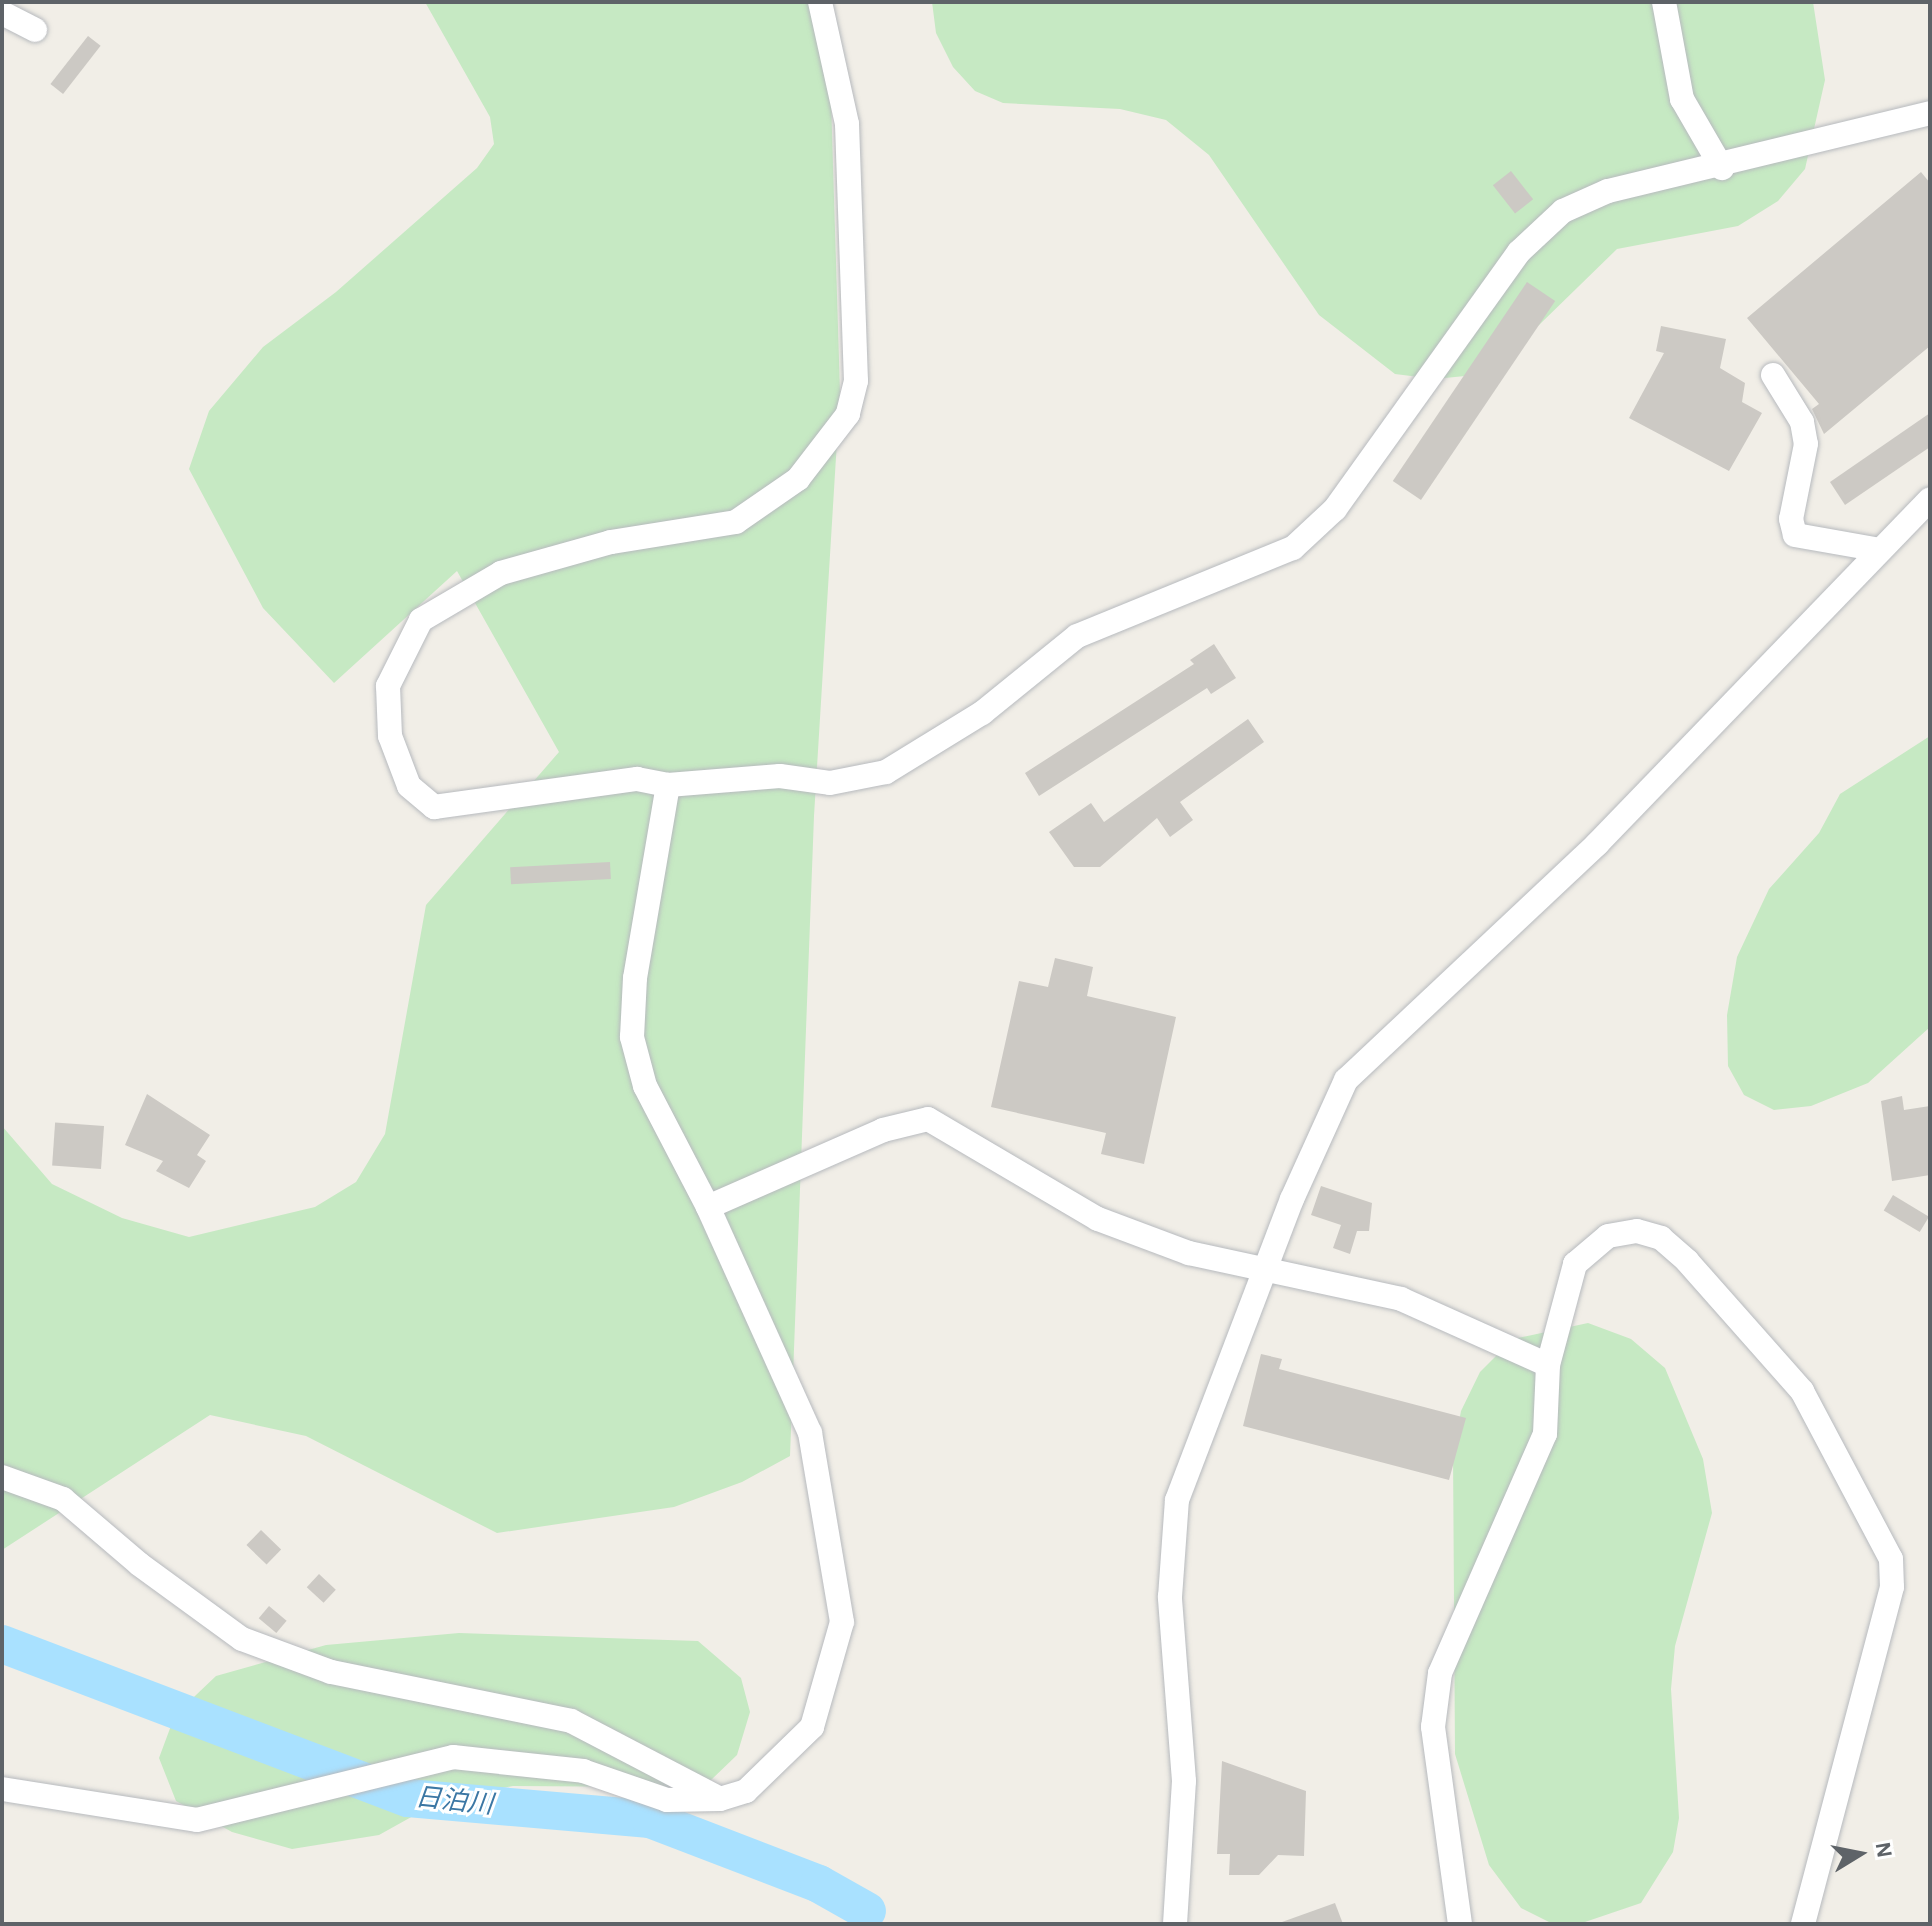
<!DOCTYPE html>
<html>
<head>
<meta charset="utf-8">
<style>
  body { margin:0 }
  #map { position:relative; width:1932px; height:1926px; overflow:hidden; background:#f1eee7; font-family:"Alegreya Sans","Noto Sans JP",sans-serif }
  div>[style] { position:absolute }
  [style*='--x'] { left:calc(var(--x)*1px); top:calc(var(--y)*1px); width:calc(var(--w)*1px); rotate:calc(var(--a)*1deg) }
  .green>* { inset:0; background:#c6e9c3 }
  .river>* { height:38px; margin:-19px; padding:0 19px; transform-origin:19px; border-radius:19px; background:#a9e1ff }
  .building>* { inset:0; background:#ccc9c4; transform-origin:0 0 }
  .roads { filter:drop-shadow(0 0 2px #b7babe) drop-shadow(0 0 2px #b7babe) }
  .minor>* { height:24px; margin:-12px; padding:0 12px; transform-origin:12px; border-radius:12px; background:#fff }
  span { translate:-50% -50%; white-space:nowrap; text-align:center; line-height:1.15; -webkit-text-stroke:6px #fff; paint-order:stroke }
  .water-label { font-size:26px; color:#3b77a4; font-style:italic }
  .frame { position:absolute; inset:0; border:4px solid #5e6368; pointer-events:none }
  .north { position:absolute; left:1820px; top:1814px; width:80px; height:80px; -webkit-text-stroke:6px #fff; paint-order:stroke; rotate:80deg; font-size:22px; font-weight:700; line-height:32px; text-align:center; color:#5e6368 }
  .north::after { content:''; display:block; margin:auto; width:28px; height:36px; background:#5e6368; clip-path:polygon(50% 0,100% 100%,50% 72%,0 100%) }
</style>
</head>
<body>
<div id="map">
  <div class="green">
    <div style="clip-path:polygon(425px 2px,828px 2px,840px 392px,814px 816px,790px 1456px,742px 1482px,674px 1507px,497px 1533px,306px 1436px,210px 1415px,2px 1550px,2px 1126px,52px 1184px,122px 1218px,189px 1237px,315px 1207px,356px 1182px,385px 1134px,426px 905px,559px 752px,457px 571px,334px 683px,263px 608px,189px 469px,209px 411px,263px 347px,336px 292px,477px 168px,494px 144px,490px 117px)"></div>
    <div style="clip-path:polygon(932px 2px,1813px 2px,1825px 80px,1805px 169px,1778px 201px,1738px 226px,1617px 249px,1539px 325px,1465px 376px,1435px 379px,1395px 374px,1319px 315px,1209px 155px,1166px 120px,1120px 109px,1003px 103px,975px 91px,953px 67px,936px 33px)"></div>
    <div style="clip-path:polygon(1930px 736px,1930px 1027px,1868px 1083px,1811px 1106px,1774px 1110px,1744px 1095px,1728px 1066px,1727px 1015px,1737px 957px,1769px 889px,1819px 833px,1840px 794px)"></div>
    <div style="clip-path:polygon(1588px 1323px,1631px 1339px,1665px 1368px,1703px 1459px,1712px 1513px,1675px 1646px,1671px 1689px,1679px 1818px,1673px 1852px,1641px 1903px,1585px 1922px,1553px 1924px,1521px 1908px,1489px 1865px,1455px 1754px,1453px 1453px,1461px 1411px,1480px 1372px,1513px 1339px)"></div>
    <div style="clip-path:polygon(459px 1633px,698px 1641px,741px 1678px,750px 1712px,737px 1755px,711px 1780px,665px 1787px,513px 1786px,440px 1801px,379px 1835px,292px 1849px,232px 1832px,176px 1801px,159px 1758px,175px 1715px,216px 1676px,326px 1645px)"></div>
  </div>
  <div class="river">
    <div style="--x:2;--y:1644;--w:434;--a:20.8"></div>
    <div style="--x:408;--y:1798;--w:243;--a:5"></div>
    <div style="--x:650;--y:1819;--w:181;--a:21"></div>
    <div style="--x:819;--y:1884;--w:55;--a:29.4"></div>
  </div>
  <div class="building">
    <div style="left:88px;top:36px;width:16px;height:61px;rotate:38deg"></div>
    <div style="left:1511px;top:171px;width:36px;height:23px;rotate:52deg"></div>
    <div style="clip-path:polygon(1921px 172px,1930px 183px,1930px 346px,1824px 434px,1812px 409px,1819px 404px,1747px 318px)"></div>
    <div style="left:1527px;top:282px;width:34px;height:240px;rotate:34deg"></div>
    <div style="clip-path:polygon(1661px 326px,1726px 339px,1720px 368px,1745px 383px,1742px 402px,1762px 413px,1729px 471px,1629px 418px,1664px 353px,1656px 351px)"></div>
    <div style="clip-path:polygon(1930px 413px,1930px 447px,1845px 505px,1830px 482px)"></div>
    <div style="clip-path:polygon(1214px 644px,1236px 678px,1211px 694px,1207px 688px,1039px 796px,1025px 773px,1194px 664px,1190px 660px)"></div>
    <div style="clip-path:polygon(1248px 719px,1264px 742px,1180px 802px,1193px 820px,1170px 837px,1157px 818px,1100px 867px,1074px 867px,1049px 832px,1091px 803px,1104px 822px)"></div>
    <div style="left:610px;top:862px;width:17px;height:100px;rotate:87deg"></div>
    <div style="clip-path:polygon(1055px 958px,1093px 967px,1087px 996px,1176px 1017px,1144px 1164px,1101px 1154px,1106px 1133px,991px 1107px,1019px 981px,1048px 987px)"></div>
    <div style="clip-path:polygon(147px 1094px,210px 1135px,197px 1155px,206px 1161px,189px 1188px,156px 1171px,163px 1161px,125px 1145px)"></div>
    <div style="clip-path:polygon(1902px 1096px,1904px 1110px,1930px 1106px,1930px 1175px,1892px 1181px,1881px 1101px)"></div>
    <div style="left:104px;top:1126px;width:43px;height:49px;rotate:94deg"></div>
    <div style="clip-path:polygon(1321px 1186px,1372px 1203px,1369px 1231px,1357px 1231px,1350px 1254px,1333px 1248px,1341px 1225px,1311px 1215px)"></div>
    <div style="left:1893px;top:1195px;width:42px;height:18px;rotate:31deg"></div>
    <div style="clip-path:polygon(1261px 1354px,1282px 1359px,1279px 1369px,1466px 1418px,1449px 1480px,1243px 1426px)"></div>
    <div style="left:261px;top:1530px;width:28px;height:21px;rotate:44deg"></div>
    <div style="left:319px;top:1574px;width:23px;height:18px;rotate:43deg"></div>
    <div style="left:269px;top:1606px;width:23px;height:16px;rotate:40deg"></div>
    <div style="clip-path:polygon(1222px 1761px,1306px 1791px,1304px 1856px,1278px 1855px,1259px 1875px,1229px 1875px,1230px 1854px,1217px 1854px)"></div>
    <div style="clip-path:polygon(1335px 1903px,1343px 1924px,1283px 1924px,1282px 1922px)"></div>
  </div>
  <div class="roads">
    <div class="minor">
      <div style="--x:820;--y:2;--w:125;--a:77.5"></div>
      <div style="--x:847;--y:124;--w:257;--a:88"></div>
      <div style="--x:856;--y:381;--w:34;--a:104"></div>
      <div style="--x:848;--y:414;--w:82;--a:127.6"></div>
      <div style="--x:798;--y:479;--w:75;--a:145.3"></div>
      <div style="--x:736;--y:522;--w:127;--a:170.9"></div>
      <div style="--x:611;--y:542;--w:114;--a:164.3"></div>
      <div style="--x:501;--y:573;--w:93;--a:149.6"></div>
      <div style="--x:421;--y:620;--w:74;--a:116.6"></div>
      <div style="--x:388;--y:686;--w:50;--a:87.7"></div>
      <div style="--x:390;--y:736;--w:53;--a:69.2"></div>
      <div style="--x:409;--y:786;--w:33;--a:40"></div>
      <div style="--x:434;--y:807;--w:205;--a:-7.9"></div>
      <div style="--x:637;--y:779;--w:32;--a:11"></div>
      <div style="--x:668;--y:785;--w:112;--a:-4.6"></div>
      <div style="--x:780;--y:776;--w:50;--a:8"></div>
      <div style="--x:830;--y:783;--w:57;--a:-11.1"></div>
      <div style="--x:886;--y:772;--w:113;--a:-31.6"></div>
      <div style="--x:982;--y:713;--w:122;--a:-39"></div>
      <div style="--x:1077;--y:636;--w:233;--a:-22.2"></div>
      <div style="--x:1293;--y:548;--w:57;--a:-42.9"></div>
      <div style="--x:1335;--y:509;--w:316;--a:-54.4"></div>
      <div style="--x:1519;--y:252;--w:60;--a:-43"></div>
      <div style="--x:1563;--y:211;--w:49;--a:-24"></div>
      <div style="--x:1608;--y:191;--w:331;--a:-13.6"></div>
      <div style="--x:1664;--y:2;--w:99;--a:79.5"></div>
      <div style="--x:1682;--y:99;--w:80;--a:59.9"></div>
      <div style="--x:2;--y:13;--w:37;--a:27"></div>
      <div style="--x:1773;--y:375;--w:55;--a:58.3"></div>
      <div style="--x:1802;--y:422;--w:22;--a:80"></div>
      <div style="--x:1806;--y:444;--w:76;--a:101.3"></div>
      <div style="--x:1791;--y:519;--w:16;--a:76"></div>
      <div style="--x:1795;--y:535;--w:86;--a:10"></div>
      <div style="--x:708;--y:1207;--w:191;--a:-23.7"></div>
      <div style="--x:883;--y:1130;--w:46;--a:-13.7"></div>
      <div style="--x:928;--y:1119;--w:197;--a:30.5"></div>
      <div style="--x:1098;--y:1219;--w:97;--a:20.5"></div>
      <div style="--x:1189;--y:1253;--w:217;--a:12.2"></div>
      <div style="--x:1401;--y:1299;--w:161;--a:24.2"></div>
      <div style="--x:2;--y:1477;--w:65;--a:19.8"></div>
      <div style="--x:63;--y:1499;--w:100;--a:40.5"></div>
      <div style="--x:139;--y:1564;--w:127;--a:36.1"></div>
      <div style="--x:242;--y:1639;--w:95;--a:20.3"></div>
      <div style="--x:331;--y:1672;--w:245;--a:11.5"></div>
      <div style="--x:571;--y:1721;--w:166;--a:27.6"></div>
      <div style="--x:2;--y:1789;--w:197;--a:9"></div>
      <div style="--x:197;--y:1820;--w:264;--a:-13.8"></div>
      <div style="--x:453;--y:1757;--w:131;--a:6.1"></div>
      <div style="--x:583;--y:1771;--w:89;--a:19"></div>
      <div style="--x:667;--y:1800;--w:53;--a:-1.1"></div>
      <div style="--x:720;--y:1799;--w:27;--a:-17"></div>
      <div style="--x:746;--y:1791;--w:92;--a:-44.1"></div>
      <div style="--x:812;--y:1727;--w:109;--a:-74.1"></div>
      <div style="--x:842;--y:1622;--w:192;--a:-99.6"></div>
      <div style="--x:810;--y:1433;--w:248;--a:-114.3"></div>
      <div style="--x:708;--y:1207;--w:136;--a:-117.5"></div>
      <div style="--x:645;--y:1086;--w:51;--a:-104.9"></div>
      <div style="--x:632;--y:1037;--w:59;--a:-87.1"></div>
      <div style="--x:635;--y:978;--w:196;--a:-80.3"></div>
      <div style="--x:1175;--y:1924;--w:143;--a:-86.4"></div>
      <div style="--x:1184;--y:1781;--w:185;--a:-94.4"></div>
      <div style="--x:1170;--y:1597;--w:97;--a:-85.9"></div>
      <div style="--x:1177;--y:1500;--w:322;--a:-69.1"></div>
      <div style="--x:1292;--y:1199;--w:131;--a:-65.6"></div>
      <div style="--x:1346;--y:1080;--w:345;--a:-43.2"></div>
      <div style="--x:1597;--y:844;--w:479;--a:-46"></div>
      <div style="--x:1460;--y:1924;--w:199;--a:-97.8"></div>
      <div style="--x:1433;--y:1727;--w:54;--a:-82.6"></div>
      <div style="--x:1440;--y:1673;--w:261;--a:-66.3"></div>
      <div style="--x:1545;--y:1434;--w:69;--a:-87.5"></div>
      <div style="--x:1548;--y:1365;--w:105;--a:-75"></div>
      <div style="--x:1575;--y:1264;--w:43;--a:-40.3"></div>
      <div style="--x:1608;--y:1236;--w:29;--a:-10"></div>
      <div style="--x:1637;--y:1231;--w:25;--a:16"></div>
      <div style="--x:1661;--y:1238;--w:35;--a:41"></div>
      <div style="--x:1687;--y:1261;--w:174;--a:48.5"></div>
      <div style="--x:1802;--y:1391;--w:190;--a:62.1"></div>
      <div style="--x:1891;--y:1559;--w:28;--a:88"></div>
      <div style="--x:1892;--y:1587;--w:349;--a:104.8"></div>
    </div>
  </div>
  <div class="water-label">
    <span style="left:454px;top:1802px;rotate:6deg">日泊川</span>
  </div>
  <div class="frame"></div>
  <div class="north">N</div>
</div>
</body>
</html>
